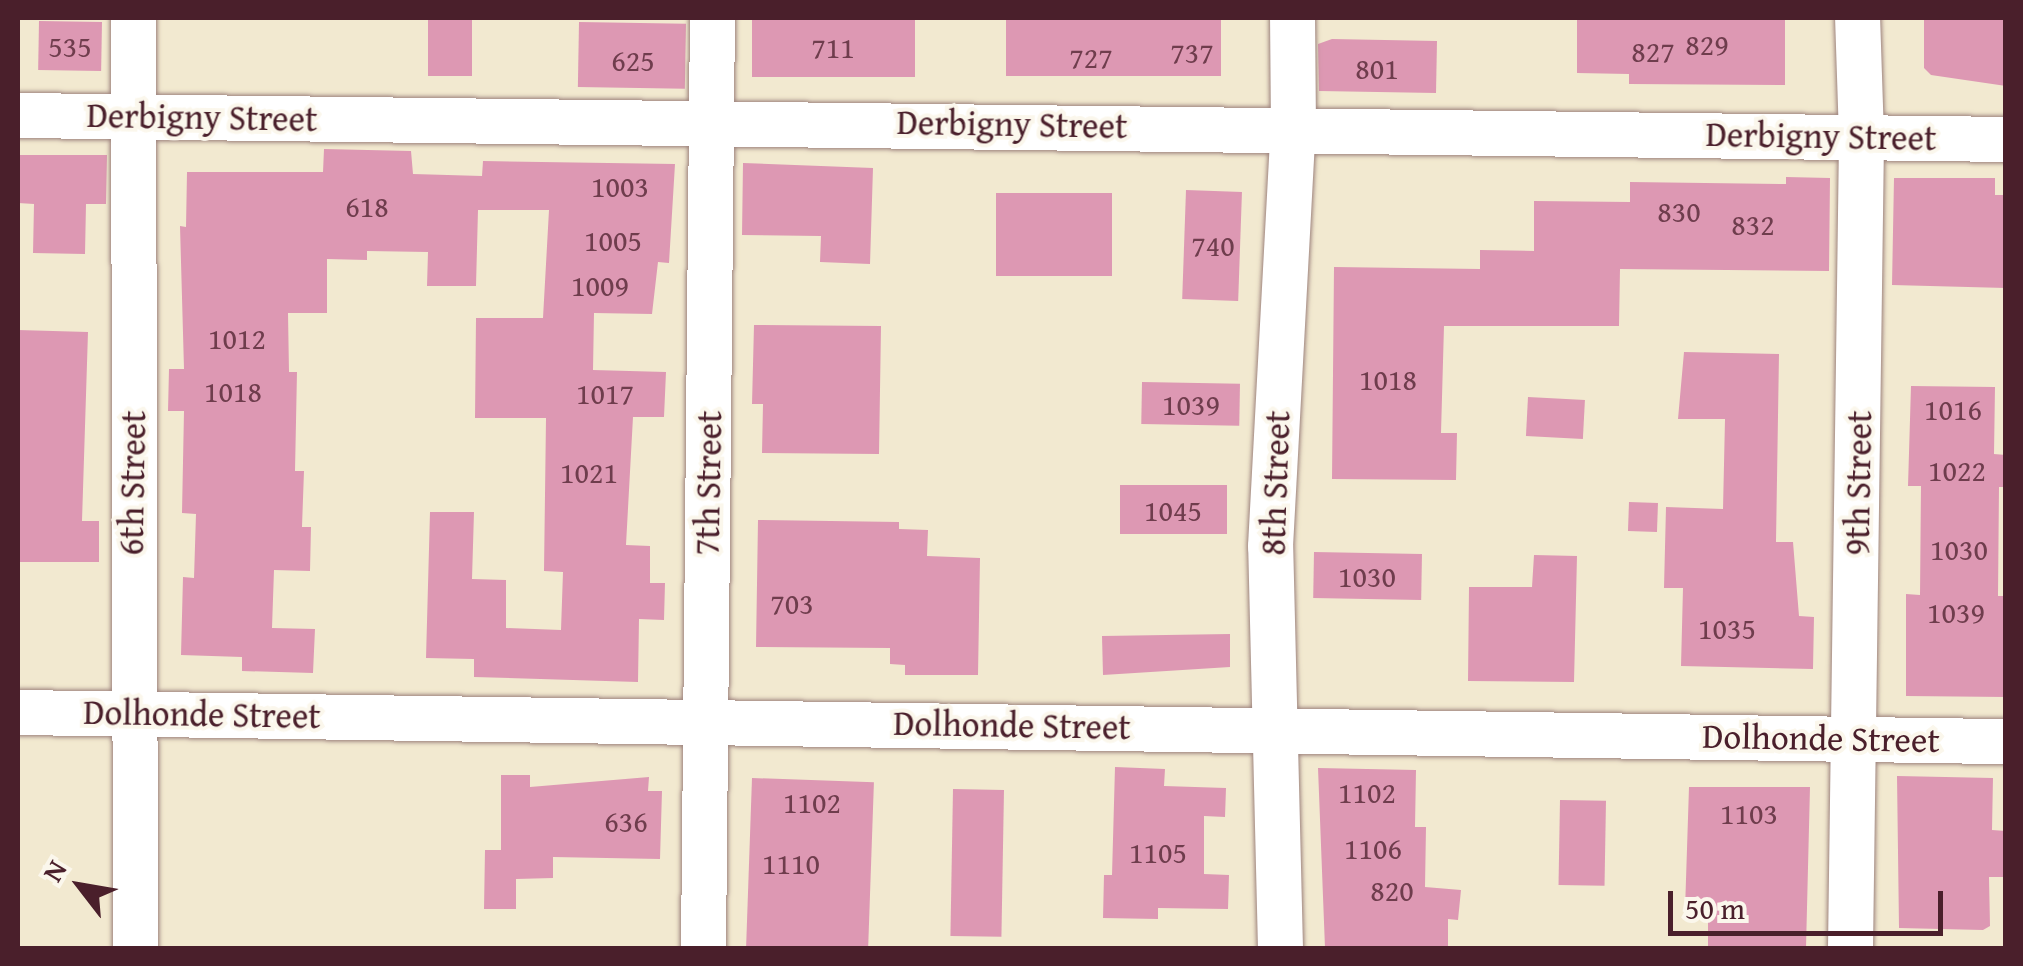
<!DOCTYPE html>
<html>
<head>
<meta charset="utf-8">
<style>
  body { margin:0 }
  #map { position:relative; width:2023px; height:966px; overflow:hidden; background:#f2e9d0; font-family:"Gentium Book Plus",serif }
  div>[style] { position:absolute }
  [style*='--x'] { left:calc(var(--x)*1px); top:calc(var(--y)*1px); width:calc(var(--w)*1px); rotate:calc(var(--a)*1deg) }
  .building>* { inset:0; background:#dd98b3; transform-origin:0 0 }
  .roads { filter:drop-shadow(0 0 2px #9e847e) drop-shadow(0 0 2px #9e847e) }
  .minor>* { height:45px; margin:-22.5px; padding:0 22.5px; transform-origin:22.5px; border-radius:22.5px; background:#fff }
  span { translate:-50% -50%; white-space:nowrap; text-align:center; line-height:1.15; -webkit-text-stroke:8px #fbf7ec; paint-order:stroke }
  .number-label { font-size:30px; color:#6f3d4d }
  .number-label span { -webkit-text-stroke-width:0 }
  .street-label { font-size:35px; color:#4a1f2b }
  .frame { position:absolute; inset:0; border:20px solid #4a1f2b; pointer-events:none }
  .north { position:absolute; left:30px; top:836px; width:100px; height:100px; -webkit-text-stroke:8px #fbf7ec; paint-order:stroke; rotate:301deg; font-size:28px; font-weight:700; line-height:40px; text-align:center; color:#4a1f2b }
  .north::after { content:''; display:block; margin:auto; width:35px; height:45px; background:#4a1f2b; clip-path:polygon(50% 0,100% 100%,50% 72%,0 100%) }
  .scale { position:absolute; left:1668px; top:891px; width:275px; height:45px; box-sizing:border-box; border:5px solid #4a1f2b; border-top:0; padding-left:12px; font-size:30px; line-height:35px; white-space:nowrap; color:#4a1f2b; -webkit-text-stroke:8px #fbf7ec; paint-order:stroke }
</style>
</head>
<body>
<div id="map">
  <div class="building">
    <div style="left:428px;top:18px;width:44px;height:58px"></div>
    <div style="left:752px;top:18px;width:163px;height:59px"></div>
    <div style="left:1006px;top:18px;width:215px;height:58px"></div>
    <div style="clip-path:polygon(1577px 18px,1785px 18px,1785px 85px,1629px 84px,1629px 74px,1577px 73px)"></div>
    <div style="clip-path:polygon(1924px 18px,2006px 18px,2006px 86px,1931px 75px,1924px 68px)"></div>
    <div style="left:39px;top:21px;width:63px;height:49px;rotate:1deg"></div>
    <div style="left:579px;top:22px;width:107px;height:65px;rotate:1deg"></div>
    <div style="clip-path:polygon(1332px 39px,1437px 41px,1436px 93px,1319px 91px,1318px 44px)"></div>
    <div style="clip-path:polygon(324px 149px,411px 151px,413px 174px,482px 176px,483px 161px,675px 164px,669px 263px,658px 262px,652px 314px,594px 313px,593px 370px,666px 372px,664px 417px,633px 417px,626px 545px,650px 546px,650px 583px,665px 583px,664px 620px,639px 619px,638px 682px,474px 677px,474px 659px,426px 658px,430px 512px,474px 512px,472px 579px,506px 580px,506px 628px,561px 630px,563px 572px,544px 571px,546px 418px,475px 418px,476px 318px,543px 318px,549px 210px,478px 210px,476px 286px,427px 286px,428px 252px,367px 251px,367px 260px,327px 259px,327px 313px,288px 313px,289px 372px,297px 372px,295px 471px,304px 471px,302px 527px,311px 527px,310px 571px,274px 570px,272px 628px,315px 629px,313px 673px,242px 671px,242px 657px,181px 655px,183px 577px,194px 578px,196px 514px,182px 513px,184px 411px,168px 411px,169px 369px,184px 369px,180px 226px,186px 227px,187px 172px,323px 172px)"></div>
    <div style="clip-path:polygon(18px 155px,107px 155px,106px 204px,86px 204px,85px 254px,33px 253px,34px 204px,18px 203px)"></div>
    <div style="clip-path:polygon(743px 163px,873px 168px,870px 264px,820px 262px,821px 236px,742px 235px)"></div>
    <div style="clip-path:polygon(1786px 177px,1830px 178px,1829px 271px,1620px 269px,1619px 326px,1444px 326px,1441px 433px,1457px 433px,1456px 480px,1332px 479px,1334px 267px,1480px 269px,1480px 250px,1534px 251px,1534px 201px,1630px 202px,1630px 182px,1786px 184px)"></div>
    <div style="clip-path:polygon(1894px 178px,1995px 178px,1995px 195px,2006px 195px,2006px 288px,1892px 285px)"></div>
    <div style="left:1186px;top:190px;width:56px;height:109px;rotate:2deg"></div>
    <div style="left:996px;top:193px;width:116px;height:83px"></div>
    <div style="clip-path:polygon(754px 325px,881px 326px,879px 454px,762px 453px,763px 404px,752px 404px)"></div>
    <div style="clip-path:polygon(18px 330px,88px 332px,82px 521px,99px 521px,99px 562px,18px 562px)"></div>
    <div style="clip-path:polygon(1684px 352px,1779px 354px,1776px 542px,1793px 542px,1799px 616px,1814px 617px,1813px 669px,1681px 666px,1683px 588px,1664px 588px,1666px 507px,1723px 509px,1725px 419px,1678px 419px)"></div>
    <div style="left:1142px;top:382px;width:98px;height:42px;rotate:1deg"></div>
    <div style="clip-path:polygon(1911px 386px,1995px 387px,1994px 454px,2006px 455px,2006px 487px,1999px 487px,1998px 596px,2006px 596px,2006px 697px,1906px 696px,1906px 594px,1920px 595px,1921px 486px,1908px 486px)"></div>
    <div style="left:1528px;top:397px;width:57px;height:39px;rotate:3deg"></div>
    <div style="left:1120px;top:485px;width:107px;height:49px"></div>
    <div style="left:1629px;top:502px;width:29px;height:29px;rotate:2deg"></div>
    <div style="clip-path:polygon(758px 520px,899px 522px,899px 529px,928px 530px,927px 556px,980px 558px,978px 675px,905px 675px,905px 665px,890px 664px,890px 648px,756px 647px)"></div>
    <div style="left:1314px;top:552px;width:108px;height:46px;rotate:1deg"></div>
    <div style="clip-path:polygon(1534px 555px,1577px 556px,1574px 682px,1468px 681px,1469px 587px,1532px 587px)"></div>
    <div style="clip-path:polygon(1230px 634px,1230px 667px,1103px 675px,1102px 636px)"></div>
    <div style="clip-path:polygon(1115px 767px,1165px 769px,1164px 786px,1226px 788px,1225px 817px,1204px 816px,1204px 874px,1229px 875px,1228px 909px,1158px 908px,1158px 919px,1103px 918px,1104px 875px,1112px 875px)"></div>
    <div style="clip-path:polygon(1318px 768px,1416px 770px,1415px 827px,1426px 827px,1425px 887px,1461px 890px,1458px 920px,1448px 919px,1448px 948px,1325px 948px)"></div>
    <div style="clip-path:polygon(501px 775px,530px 775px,530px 787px,649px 777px,648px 791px,662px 791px,660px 859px,553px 857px,553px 878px,516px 879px,516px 909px,484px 909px,485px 850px,501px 850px)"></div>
    <div style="clip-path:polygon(1897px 776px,1993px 778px,1992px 830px,2006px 831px,2006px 877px,1989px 877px,1990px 926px,1983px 930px,1899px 928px)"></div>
    <div style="left:752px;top:778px;width:122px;height:170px;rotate:2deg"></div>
    <div style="clip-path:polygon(1689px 787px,1810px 787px,1806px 948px,1708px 948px,1708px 910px,1685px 910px)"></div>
    <div style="left:953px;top:789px;width:51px;height:147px;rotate:1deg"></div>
    <div style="left:1560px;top:800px;width:46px;height:85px;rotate:1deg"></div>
  </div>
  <div class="roads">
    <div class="minor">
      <div style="--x:133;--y:18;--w:930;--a:89.88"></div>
      <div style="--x:18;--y:115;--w:1988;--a:0.69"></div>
      <div style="--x:18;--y:712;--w:1988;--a:0.84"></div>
      <div style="--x:703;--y:948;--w:930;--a:-89.45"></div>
      <div style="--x:1280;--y:948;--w:402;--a:-91.4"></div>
      <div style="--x:1270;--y:546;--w:419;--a:-86.9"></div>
      <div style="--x:1293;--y:128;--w:110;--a:-90.5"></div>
      <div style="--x:1850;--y:948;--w:812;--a:-89.22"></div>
      <div style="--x:1861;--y:136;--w:118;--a:-91.9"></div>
    </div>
  </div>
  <div class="number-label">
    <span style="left:1707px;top:44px">829</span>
    <span style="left:70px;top:46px">535</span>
    <span style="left:833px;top:47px">711</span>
    <span style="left:1653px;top:51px">827</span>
    <span style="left:1192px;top:52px">737</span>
    <span style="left:1091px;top:57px">727</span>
    <span style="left:633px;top:60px">625</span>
    <span style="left:1377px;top:68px">801</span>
    <span style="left:620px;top:186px">1003</span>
    <span style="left:367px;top:206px">618</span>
    <span style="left:1679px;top:211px">830</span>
    <span style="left:1753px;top:224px">832</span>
    <span style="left:613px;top:240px">1005</span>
    <span style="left:1213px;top:245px">740</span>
    <span style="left:600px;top:285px">1009</span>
    <span style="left:237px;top:338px">1012</span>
    <span style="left:1388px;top:379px">1018</span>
    <span style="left:233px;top:391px">1018</span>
    <span style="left:605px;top:393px">1017</span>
    <span style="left:1191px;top:404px">1039</span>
    <span style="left:1953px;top:409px">1016</span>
    <span style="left:1957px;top:470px">1022</span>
    <span style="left:589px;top:472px">1021</span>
    <span style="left:1173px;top:510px">1045</span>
    <span style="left:1959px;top:549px">1030</span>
    <span style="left:1367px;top:576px">1030</span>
    <span style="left:792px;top:603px">703</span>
    <span style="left:1956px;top:612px">1039</span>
    <span style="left:1727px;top:628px">1035</span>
    <span style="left:1367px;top:792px">1102</span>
    <span style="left:812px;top:802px">1102</span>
    <span style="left:1749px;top:813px">1103</span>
    <span style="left:626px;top:821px">636</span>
    <span style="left:1373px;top:848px">1106</span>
    <span style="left:1158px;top:852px">1105</span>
    <span style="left:791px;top:863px">1110</span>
    <span style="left:1392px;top:890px">820</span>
  </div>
  <div class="street-label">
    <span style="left:202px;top:117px;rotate:1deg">Derbigny Street</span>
    <span style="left:1012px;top:124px;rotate:1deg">Derbigny Street</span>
    <span style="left:1821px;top:136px;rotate:1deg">Derbigny Street</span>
    <span style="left:132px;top:483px;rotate:-89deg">6th Street</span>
    <span style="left:708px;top:483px;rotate:-89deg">7th Street</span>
    <span style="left:1275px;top:483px;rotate:-88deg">8th Street</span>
    <span style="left:1858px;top:483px;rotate:-89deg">9th Street</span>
    <span style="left:202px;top:714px;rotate:1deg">Dolhonde Street</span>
    <span style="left:1012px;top:725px;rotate:1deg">Dolhonde Street</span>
    <span style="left:1821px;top:738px;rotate:1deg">Dolhonde Street</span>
  </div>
  <div class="frame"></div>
  <div class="north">N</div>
  <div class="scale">50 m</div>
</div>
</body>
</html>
